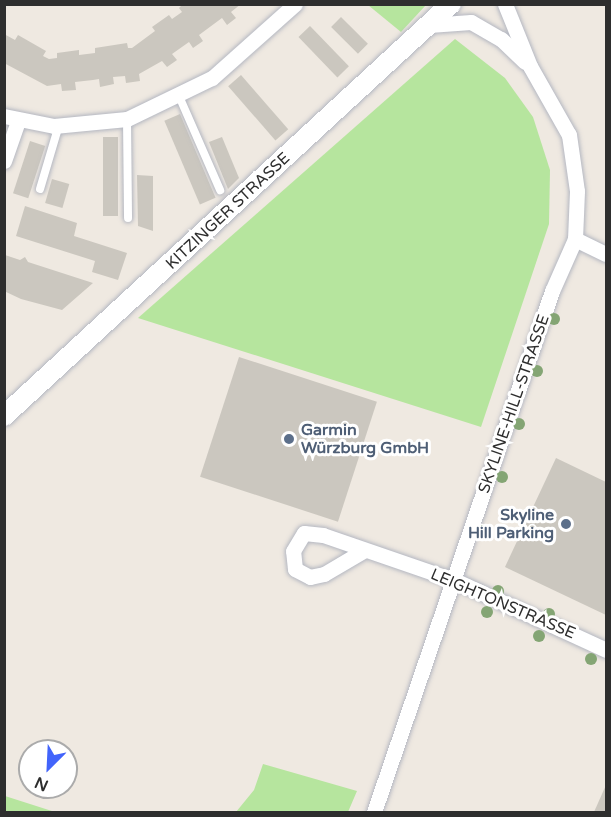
<!DOCTYPE html>
<html>
<head>
<meta charset="utf-8">
<style>
  body { margin:0 }
  #map { position:relative; width:611px; height:817px; overflow:hidden; background:#efe9e1; font-family:"Varela Round",sans-serif }
  div>[style] { position:absolute }
  [style*='--x'] { left:calc(var(--x)*1px); top:calc(var(--y)*1px); width:calc(var(--w)*1px); rotate:calc(var(--a)*1deg) }
  .green>* { inset:0; background:#b6e59e }
  .building>* { inset:0; background:#cbc7bf; transform-origin:0 0 }
  .roads { filter:drop-shadow(0 0 2px #b4b7c1) drop-shadow(0 0 2px #b4b7c1) }
  .service>* { height:8px; margin:-4px; padding:0 4px; transform-origin:4px; border-radius:4px; background:#fff }
  .minor>* { height:15px; margin:-7.5px; padding:0 7.5px; transform-origin:7.5px; border-radius:7.5px; background:#fff }
  .tertiary>* { height:20px; margin:-10px; padding:0 10px; transform-origin:10px; border-radius:10px; background:#fff }
  .trees>* { width:12px; height:12px; margin:-6px; border-radius:50%; background:#84a574 }
  .dots>* { width:16px; height:16px; translate:-50% -50%; box-sizing:border-box; border:3px solid #fff; border-radius:50% }
  span { translate:-50% -50%; white-space:nowrap; text-align:center; line-height:1.15; -webkit-text-stroke:6px #fff; paint-order:stroke }
  .street-label { font-size:16px; color:#2e2e2e }
  .service-label { font-size:16px; color:#4e5e75; font-weight:700 }
  .left { translate:0 -50%; text-align:left }
  .right { translate:-100% -50%; text-align:right }
  .frame { position:absolute; inset:0; border:6px solid #2e2e2e; pointer-events:none }
  .north { position:absolute; left:18px; top:739px; width:60px; height:60px; box-sizing:border-box; background:#fff; border:2px solid #ababab; border-radius:50%; rotate:204deg; font-size:16px; font-weight:700; line-height:24px; text-align:center; color:#2e2e2e }
  .north::after { content:''; display:block; margin:auto; width:21px; height:27px; background:#4264fb; clip-path:polygon(50% 0,100% 100%,50% 72%,0 100%) }
</style>
</head>
<body>
<div id="map">
  <div class="green">
    <div style="clip-path:polygon(368px 5px,426px 5px,401px 32px)"></div>
    <div style="clip-path:polygon(455px 39px,505px 78px,533px 117px,550px 170px,549px 224px,481px 427px,138px 318px)"></div>
    <div style="clip-path:polygon(263px 764px,357px 791px,348px 812px,236px 812px,254px 790px)"></div>
    <div style="clip-path:polygon(5px 796px,55px 812px,5px 812px)"></div>
  </div>
  <div class="building">
    <div style="clip-path:polygon(183px 4px,241px 4px,231px 12px,236px 18px,227px 25px,222px 18px,199px 35px,203px 41px,193px 48px,189px 42px,172px 54px,177px 60px,167px 67px,162px 61px,139px 74px,140px 81px,126px 83px,125px 76px,113px 77px,114px 84px,100px 87px,99px 79px,93px 80px,75px 82px,76px 90px,62px 91px,61px 84px,47px 86px,4px 63px,4px 34px,15px 40px,18px 35px,46px 51px,43px 56px,49px 59px,57px 58px,57px 53px,79px 50px,79px 55px,95px 53px,95px 48px,127px 43px,128px 48px,132px 48px,155px 31px,152px 27px,169px 15px,172px 19px,182px 12px,179px 8px)"></div>
    <div style="left:341px;top:17px;width:38px;height:14px;rotate:45deg"></div>
    <div style="left:310px;top:26px;width:56px;height:16px;rotate:46deg"></div>
    <div style="left:241px;top:75px;width:72px;height:17px;rotate:49deg"></div>
    <div style="left:180px;top:114px;width:91px;height:17px;rotate:67deg"></div>
    <div style="left:103px;top:137px;width:15px;height:79px"></div>
    <div style="clip-path:polygon(222px 137px,239px 178px,228px 189px,209px 142px)"></div>
    <div style="left:30px;top:141px;width:16px;height:55px;rotate:18deg"></div>
    <div style="clip-path:polygon(137px 175px,153px 176px,153px 231px,138px 226px)"></div>
    <div style="left:52px;top:179px;width:18px;height:25px;rotate:16deg"></div>
    <div style="clip-path:polygon(25px 206px,77px 223px,74px 236px,127px 253px,118px 280px,92px 272px,95px 261px,16px 236px)"></div>
    <div style="clip-path:polygon(5px 255px,20px 260px,25px 257px,28px 262px,93px 283px,62px 310px,21px 299px,4px 291px)"></div>
    <div style="left:239px;top:357px;width:145px;height:126px;rotate:18deg"></div>
    <div style="clip-path:polygon(556px 458px,606px 482px,606px 615px,505px 567px)"></div>
    <div style="clip-path:polygon(606px 785px,606px 812px,594px 812px)"></div>
  </div>
  <div class="roads">
    <div class="service">
      <div style="--x:179;--y:96;--w:103;--a:66.4"></div>
      <div style="--x:127;--y:119;--w:99;--a:89.4"></div>
      <div style="--x:40;--y:189;--w:67;--a:-73.5"></div>
    </div>
    <div class="minor">
      <div style="--x:429;--y:25;--w:42;--a:-4.1"></div>
      <div style="--x:471;--y:22;--w:34;--a:30"></div>
      <div style="--x:501;--y:39;--w:33;--a:44"></div>
      <div style="--x:4;--y:116;--w:51;--a:11.3"></div>
      <div style="--x:54;--y:126;--w:73;--a:-5.5"></div>
      <div style="--x:127;--y:119;--w:94;--a:-25.8"></div>
      <div style="--x:212;--y:78;--w:111;--a:-41.7"></div>
      <div style="--x:4;--y:161;--w:42;--a:-70.7"></div>
      <div style="--x:575;--y:239;--w:34;--a:26"></div>
      <div style="--x:363;--y:551;--w:45;--a:149.5"></div>
      <div style="--x:324;--y:574;--w:14;--a:168"></div>
      <div style="--x:310;--y:577;--w:17;--a:-152"></div>
      <div style="--x:295;--y:569;--w:18;--a:-96"></div>
      <div style="--x:293;--y:551;--w:21;--a:-59"></div>
      <div style="--x:304;--y:533;--w:19;--a:6"></div>
      <div style="--x:323;--y:535;--w:139;--a:19"></div>
      <div style="--x:454;--y:580;--w:167;--a:24.7"></div>
      <div style="--x:374;--y:812;--w:551;--a:-71.14"></div>
      <div style="--x:552;--y:291;--w:57;--a:-66.1"></div>
      <div style="--x:575;--y:239;--w:48;--a:-87.6"></div>
      <div style="--x:577;--y:191;--w:57;--a:-98.1"></div>
      <div style="--x:569;--y:135;--w:79;--a:-119.5"></div>
      <div style="--x:530;--y:66;--w:67;--a:-112"></div>
    </div>
    <div class="tertiary">
      <div style="--x:4;--y:416;--w:608;--a:-42.67"></div>
    </div>
  </div>
  <div class="trees">
    <div style="left:554px;top:319px"></div>
    <div style="left:537px;top:371px"></div>
    <div style="left:519px;top:424px"></div>
    <div style="left:502px;top:477px"></div>
    <div style="left:484px;top:530px"></div>
    <div style="left:498px;top:591px"></div>
    <div style="left:487px;top:612px"></div>
    <div style="left:549px;top:614px"></div>
    <div style="left:539px;top:636px"></div>
    <div style="left:591px;top:659px"></div>
  </div>
  <div class="dots">
    <div style="left:289px;top:439px;background:#5c6f8a"></div>
    <div style="left:566px;top:524px;background:#5c6f8a"></div>
  </div>
  <div class="street-label">
    <span style="left:228px;top:211px;rotate:-43deg">KITZINGER STRASSE</span>
    <span style="left:514px;top:404px;rotate:-71deg">SKYLINE-HILL-STRASSE</span>
    <span style="left:503px;top:604px;rotate:23deg">LEIGHTONSTRASSE</span>
  </div>
  <div class="service-label">
    <span class="left" style="left:301px;top:439px">Garmin<br>Würzburg GmbH</span>
    <span class="right" style="left:554px;top:524px">Skyline<br>Hill Parking</span>
  </div>
  <div class="frame"></div>
  <div class="north">N</div>
</div>
</body>
</html>
